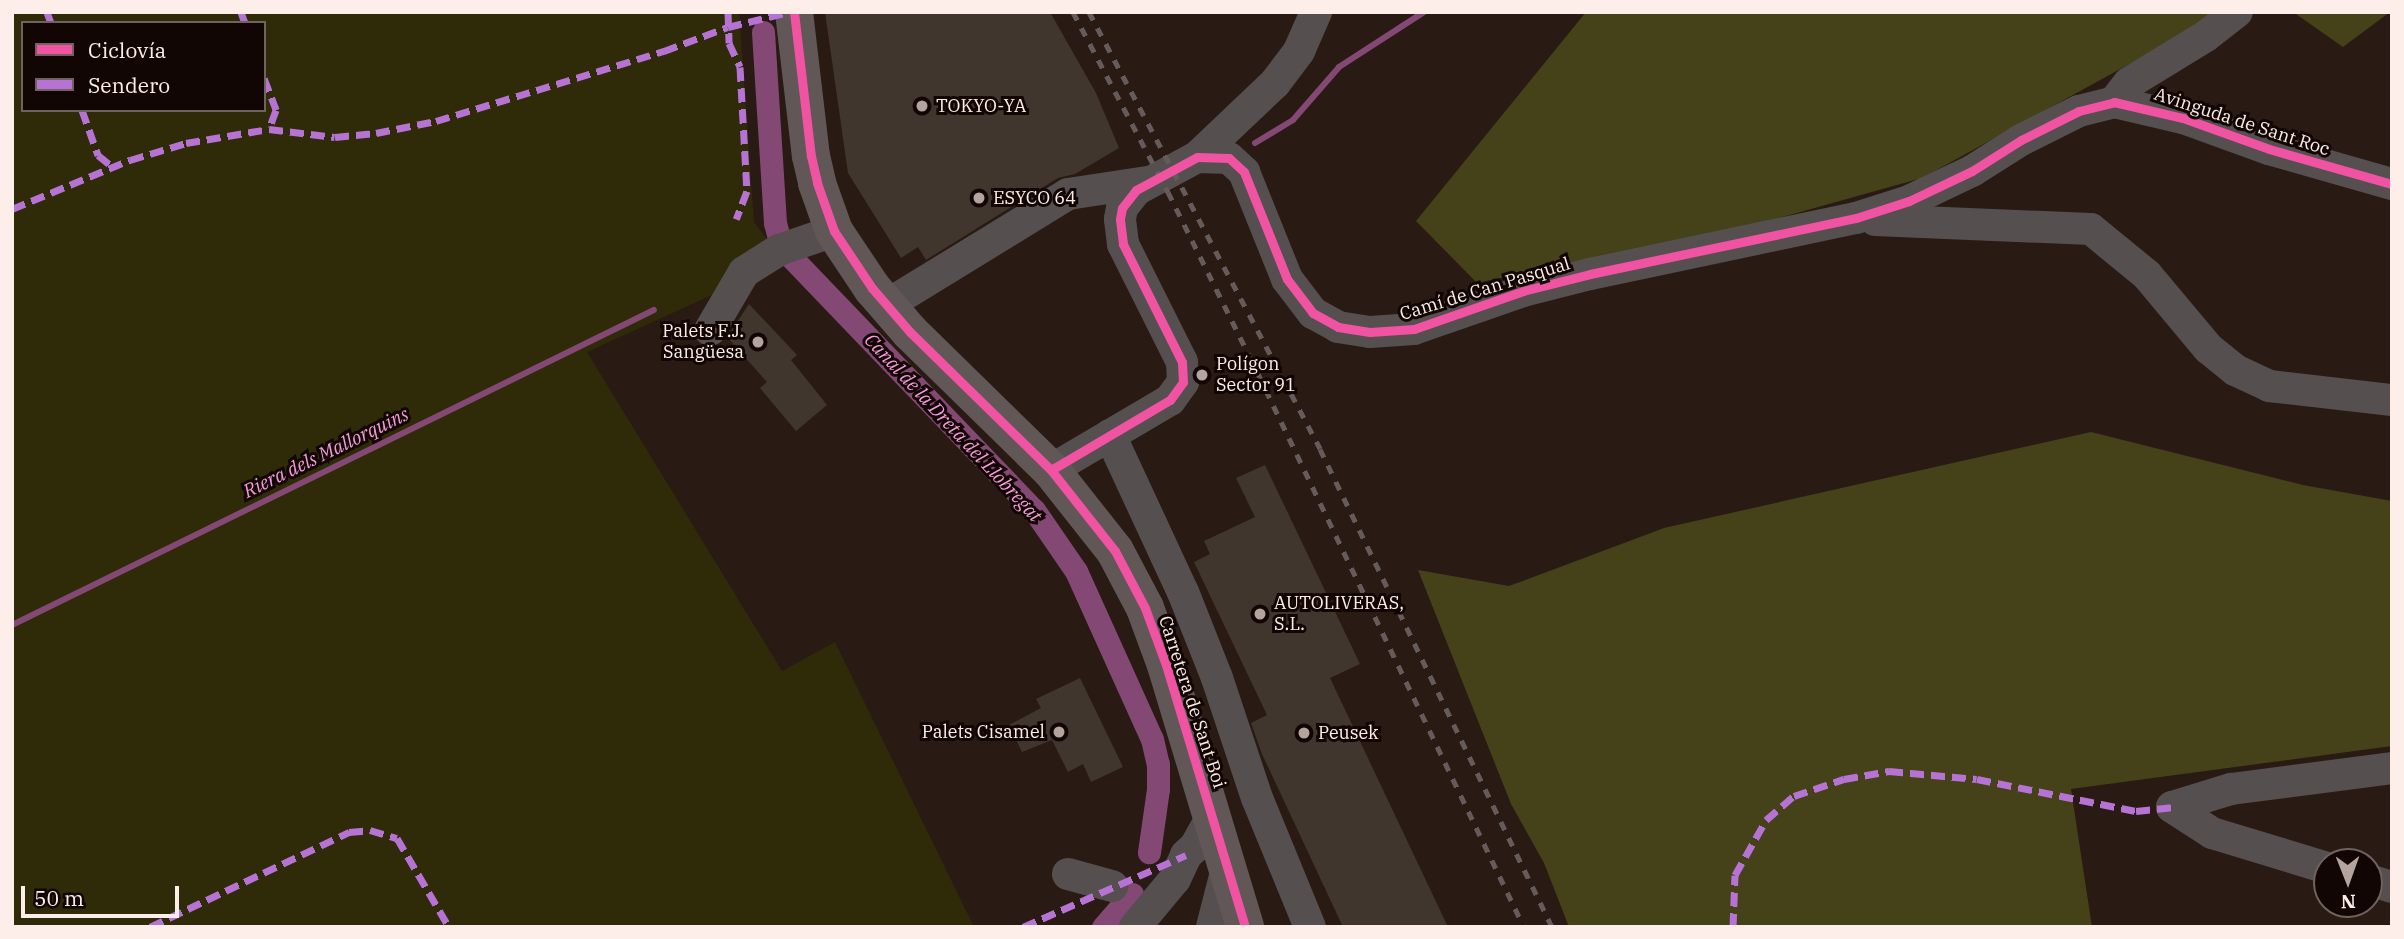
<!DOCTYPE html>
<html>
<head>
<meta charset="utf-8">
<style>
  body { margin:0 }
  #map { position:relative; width:2404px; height:939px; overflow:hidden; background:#291a14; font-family:"IBM Plex Serif",serif }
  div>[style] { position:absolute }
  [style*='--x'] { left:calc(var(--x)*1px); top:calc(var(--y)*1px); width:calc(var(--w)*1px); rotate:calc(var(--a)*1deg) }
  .green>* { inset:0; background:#2f2a07 }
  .forest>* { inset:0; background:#454118 }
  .stream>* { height:6px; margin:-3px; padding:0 3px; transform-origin:3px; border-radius:3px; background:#844874 }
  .canal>* { height:23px; margin:-11.5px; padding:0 11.5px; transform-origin:11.5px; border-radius:11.5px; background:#844874 }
  .building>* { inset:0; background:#40362e }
  .minor>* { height:32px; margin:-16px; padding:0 16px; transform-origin:16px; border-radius:16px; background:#564f4f }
  .major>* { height:38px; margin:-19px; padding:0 19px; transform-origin:19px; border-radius:19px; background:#625757 }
  .rail>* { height:5px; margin-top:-2.5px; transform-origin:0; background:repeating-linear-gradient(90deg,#655b5a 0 9px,transparent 0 18px) }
  .quiet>* { height:7px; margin-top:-3.5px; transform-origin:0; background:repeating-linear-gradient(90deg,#b673d3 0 14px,transparent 0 21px) }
  .cycleway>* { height:9px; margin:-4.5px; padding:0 4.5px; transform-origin:4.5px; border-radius:4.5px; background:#f153a3 }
  .dots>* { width:19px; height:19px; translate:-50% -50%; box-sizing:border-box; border:4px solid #110603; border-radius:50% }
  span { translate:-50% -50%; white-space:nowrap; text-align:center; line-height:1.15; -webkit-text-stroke:6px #110603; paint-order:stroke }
  .poi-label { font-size:18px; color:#feeee9 }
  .left { translate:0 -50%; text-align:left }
  .right { translate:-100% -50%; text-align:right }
  .street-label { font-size:18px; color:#feeee9 }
  .water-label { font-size:19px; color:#f79bde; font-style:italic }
  .frame { position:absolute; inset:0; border:14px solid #feeee9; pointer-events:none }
  .legend { position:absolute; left:21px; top:21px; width:245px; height:91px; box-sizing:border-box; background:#110603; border:2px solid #70635f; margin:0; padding:9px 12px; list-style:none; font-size:21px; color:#feeee9 }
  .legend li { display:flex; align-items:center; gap:14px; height:35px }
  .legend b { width:35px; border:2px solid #70635f }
  .north { position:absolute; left:2313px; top:848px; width:70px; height:70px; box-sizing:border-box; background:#110603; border:2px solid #70635f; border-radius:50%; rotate:179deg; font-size:19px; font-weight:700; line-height:28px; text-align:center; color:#feeee9 }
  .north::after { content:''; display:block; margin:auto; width:24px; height:32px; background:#b3a49e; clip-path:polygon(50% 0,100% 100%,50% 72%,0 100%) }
  .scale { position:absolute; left:21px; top:886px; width:158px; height:32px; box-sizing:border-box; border:4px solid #feeee9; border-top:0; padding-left:9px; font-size:21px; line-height:24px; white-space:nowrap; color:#feeee9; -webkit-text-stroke:5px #110603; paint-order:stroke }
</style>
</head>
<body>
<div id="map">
  <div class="green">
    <div style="clip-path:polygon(evenodd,12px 12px,739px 12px,754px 222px,784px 262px,587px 352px,782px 671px,835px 642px,974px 927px,12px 927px,12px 12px,23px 23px,264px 23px,264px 110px,23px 110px,23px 23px)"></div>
  </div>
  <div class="forest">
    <div style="clip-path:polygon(1586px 12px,2224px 12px,1922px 178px,1765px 222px,1477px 283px,1416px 221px)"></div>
    <div style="clip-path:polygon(2293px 12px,2390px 12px,2343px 47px)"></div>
    <div style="clip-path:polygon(2091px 432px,2303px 485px,2392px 501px,2392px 746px,2071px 789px,2092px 927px,1569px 927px,1544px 863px,1511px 804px,1418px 570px,1509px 586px,1664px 528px)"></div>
  </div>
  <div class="stream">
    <div style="--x:1255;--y:143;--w:44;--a:-31.2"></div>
    <div style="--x:1293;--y:120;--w:70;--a:-49"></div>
    <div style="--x:1339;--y:67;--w:101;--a:-32.9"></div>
    <div style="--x:12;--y:625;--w:715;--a:-26.14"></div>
  </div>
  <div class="canal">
    <div style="--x:763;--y:32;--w:191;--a:86.4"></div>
    <div style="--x:775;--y:223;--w:16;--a:75"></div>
    <div style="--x:791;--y:257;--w:351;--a:46.2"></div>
    <div style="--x:1034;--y:510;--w:74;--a:55.5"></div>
    <div style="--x:1076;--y:571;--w:184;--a:65.7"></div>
    <div style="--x:1152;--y:739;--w:26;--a:77"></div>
    <div style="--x:1158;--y:764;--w:25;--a:90"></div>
    <div style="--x:1158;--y:789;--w:64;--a:98.1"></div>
    <div style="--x:1103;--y:927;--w:44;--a:-48.7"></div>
  </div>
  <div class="building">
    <div style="clip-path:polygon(825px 12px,1050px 12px,1096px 93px,1119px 148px,1075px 174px,1058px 178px,926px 260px,918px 247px,901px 258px,848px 173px)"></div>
    <div style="clip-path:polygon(749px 304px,797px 355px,791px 360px,827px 405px,796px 431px,760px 388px,767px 382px,727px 337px)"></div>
    <div style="clip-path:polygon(1265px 465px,1360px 664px,1330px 678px,1448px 927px,1343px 927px,1262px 754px,1251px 723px,1267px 715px,1194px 562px,1210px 554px,1204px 541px,1255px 517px,1236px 478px)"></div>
    <div style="clip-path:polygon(1080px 678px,1123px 767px,1091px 782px,1083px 764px,1068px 772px,1052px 740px,1022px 752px,1009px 725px,1041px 708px,1036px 699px)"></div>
  </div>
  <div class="minor">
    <div style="--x:2114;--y:102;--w:24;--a:-52"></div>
    <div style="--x:2129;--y:83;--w:90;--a:-31.4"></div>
    <div style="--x:2206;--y:36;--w:39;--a:-38"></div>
    <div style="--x:1197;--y:157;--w:108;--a:-43.5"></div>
    <div style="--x:1275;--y:83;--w:40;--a:-53"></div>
    <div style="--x:1299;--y:51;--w:43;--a:-66.4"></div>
    <div style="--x:1875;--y:220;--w:216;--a:2.4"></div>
    <div style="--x:2091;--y:229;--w:72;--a:39.4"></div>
    <div style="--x:2147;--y:275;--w:95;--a:50.1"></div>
    <div style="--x:2208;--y:348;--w:35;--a:39"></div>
    <div style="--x:2235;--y:370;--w:38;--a:25"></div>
    <div style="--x:2269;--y:386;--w:124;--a:6.5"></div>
    <div style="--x:887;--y:305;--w:212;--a:-31.5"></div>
    <div style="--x:1068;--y:194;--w:80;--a:-8.6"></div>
    <div style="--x:710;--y:330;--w:67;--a:-59.6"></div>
    <div style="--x:744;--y:272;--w:41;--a:-32.2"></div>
    <div style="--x:779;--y:250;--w:58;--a:-19.1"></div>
    <div style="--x:1110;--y:435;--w:173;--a:65.1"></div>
    <div style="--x:1183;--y:592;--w:92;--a:68.4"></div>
    <div style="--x:1217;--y:678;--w:126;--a:71.6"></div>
    <div style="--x:1257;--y:798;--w:139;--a:67.7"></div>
    <div style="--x:1051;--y:470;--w:138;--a:-30.5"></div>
    <div style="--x:1170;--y:400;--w:22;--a:-54"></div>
    <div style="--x:1183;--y:382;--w:20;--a:-93"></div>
    <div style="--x:1182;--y:362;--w:132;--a:-116.6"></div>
    <div style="--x:1123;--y:244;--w:25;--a:-97"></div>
    <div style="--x:1120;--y:219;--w:11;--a:-80"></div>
    <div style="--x:1122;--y:208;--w:23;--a:-52"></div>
    <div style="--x:1136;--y:190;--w:69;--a:-28.4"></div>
    <div style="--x:1197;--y:157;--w:32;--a:2"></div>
    <div style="--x:1229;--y:158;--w:21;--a:43"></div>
    <div style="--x:1244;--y:172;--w:115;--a:68.1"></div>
    <div style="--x:1287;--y:279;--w:43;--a:52.6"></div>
    <div style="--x:1313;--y:313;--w:29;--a:29"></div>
    <div style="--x:1338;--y:327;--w:32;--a:9"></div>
    <div style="--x:1370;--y:332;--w:44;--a:-3.9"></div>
    <div style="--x:1414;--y:329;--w:115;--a:-19.2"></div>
    <div style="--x:1523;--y:291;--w:69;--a:-14.2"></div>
    <div style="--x:1590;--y:274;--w:272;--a:-11.9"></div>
    <div style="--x:1856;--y:218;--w:56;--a:-17.8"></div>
    <div style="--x:1909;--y:201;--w:70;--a:-25.5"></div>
    <div style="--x:1972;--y:171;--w:58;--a:-32.3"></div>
    <div style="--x:2021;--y:140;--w:65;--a:-26.6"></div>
    <div style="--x:2079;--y:111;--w:36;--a:-14"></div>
    <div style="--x:2114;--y:102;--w:71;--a:13.1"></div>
    <div style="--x:2183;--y:118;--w:91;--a:19.8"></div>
    <div style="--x:2269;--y:149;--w:128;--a:15.9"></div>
    <div style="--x:2172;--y:807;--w:62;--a:-17"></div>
    <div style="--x:2231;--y:789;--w:162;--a:-7.4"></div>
    <div style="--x:2172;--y:807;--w:48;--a:33"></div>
    <div style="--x:2212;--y:833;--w:120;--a:16.9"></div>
    <div style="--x:1068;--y:874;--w:46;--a:15.3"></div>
    <div style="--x:2369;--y:880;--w:24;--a:17"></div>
    <div style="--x:1135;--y:927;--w:62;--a:-50.2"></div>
    <div style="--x:1175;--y:879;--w:26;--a:-65"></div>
    <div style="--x:1186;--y:855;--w:12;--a:-42"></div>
    <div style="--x:1195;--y:847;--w:33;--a:-61"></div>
    <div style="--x:1212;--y:927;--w:61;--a:-75.7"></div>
  </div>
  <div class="major">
    <div style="--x:794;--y:12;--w:145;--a:83.3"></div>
    <div style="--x:811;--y:156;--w:28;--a:77"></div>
    <div style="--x:817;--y:183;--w:51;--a:70.5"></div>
    <div style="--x:834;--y:231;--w:69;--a:56.3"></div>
    <div style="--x:872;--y:288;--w:58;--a:49.2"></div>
    <div style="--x:910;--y:332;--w:197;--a:44.4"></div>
    <div style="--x:1051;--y:470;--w:103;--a:51.7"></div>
    <div style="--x:1115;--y:551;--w:64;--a:62.2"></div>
    <div style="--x:1145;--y:608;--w:61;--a:69.8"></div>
    <div style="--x:1166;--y:665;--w:274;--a:73.2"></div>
  </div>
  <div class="rail">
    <div style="--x:1073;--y:12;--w:204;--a:62.2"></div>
    <div style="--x:1168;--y:192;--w:184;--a:63.6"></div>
    <div style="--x:1250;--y:357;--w:632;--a:64.33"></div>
    <div style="--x:1089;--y:12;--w:494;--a:62.1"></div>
    <div style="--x:1320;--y:449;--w:531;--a:64.11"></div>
  </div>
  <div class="quiet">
    <div style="--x:47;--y:12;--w:12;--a:70"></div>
    <div style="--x:241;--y:12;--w:12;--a:70"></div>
    <div style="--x:728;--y:12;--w:31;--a:88"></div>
    <div style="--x:729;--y:43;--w:26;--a:65"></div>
    <div style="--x:740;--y:67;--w:124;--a:86.8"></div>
    <div style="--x:747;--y:191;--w:30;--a:111"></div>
    <div style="--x:264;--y:78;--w:34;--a:69"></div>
    <div style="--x:276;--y:110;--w:20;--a:110"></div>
    <div style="--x:82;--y:110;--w:48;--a:70.4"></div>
    <div style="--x:98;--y:155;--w:19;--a:39"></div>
    <div style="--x:12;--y:209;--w:128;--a:-22.6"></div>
    <div style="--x:130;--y:160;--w:59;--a:-16.9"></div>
    <div style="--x:186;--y:143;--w:84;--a:-9.6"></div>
    <div style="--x:269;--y:129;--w:66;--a:6.9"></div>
    <div style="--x:335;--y:137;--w:41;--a:-5.6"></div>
    <div style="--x:376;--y:133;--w:61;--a:-11.3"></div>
    <div style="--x:436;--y:121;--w:239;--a:-17.1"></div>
    <div style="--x:664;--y:51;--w:68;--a:-20.6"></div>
    <div style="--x:728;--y:27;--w:63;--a:-13.8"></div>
    <div style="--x:150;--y:927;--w:221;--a:-25.5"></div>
    <div style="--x:349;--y:832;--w:21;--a:-5"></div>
    <div style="--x:370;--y:830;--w:28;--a:17"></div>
    <div style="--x:397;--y:838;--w:103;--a:59.7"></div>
    <div style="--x:1023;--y:927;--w:178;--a:-23.8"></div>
    <div style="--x:1733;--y:927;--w:52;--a:-87.8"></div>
    <div style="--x:1735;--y:875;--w:63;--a:-60.6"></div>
    <div style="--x:1766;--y:820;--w:37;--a:-41"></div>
    <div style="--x:1794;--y:796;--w:53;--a:-18.8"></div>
    <div style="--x:1844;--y:779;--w:46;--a:-10.1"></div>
    <div style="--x:1889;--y:771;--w:88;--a:5.2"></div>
    <div style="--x:1977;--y:779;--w:162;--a:11.4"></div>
    <div style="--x:2136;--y:811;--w:36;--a:-6"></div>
  </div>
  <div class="cycleway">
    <div style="--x:794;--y:12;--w:145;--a:83.3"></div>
    <div style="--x:811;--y:156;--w:28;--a:77"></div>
    <div style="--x:817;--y:183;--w:51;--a:70.5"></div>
    <div style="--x:834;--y:231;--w:69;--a:56.3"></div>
    <div style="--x:872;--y:288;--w:58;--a:49.2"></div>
    <div style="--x:910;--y:332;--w:197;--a:44.4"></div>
    <div style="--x:1051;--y:470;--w:103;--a:51.7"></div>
    <div style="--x:1115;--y:551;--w:64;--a:62.2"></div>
    <div style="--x:1145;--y:608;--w:61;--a:69.8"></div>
    <div style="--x:1166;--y:665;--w:274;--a:73.2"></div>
    <div style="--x:1051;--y:470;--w:138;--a:-30.5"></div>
    <div style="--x:1170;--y:400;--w:22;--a:-54"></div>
    <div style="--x:1183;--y:382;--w:20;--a:-93"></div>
    <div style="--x:1182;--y:362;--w:132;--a:-116.6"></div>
    <div style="--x:1123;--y:244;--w:25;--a:-97"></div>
    <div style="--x:1120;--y:219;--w:11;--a:-80"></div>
    <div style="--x:1122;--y:208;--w:23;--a:-52"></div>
    <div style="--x:1136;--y:190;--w:69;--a:-28.4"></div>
    <div style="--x:1197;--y:157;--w:32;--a:2"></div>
    <div style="--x:1229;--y:158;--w:21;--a:43"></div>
    <div style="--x:1244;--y:172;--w:115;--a:68.1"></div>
    <div style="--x:1287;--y:279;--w:43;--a:52.6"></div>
    <div style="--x:1313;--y:313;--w:29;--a:29"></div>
    <div style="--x:1338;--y:327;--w:32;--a:9"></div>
    <div style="--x:1370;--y:332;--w:44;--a:-3.9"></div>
    <div style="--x:1414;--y:329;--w:115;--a:-19.2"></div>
    <div style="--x:1523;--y:291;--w:69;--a:-14.2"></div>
    <div style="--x:1590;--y:274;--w:272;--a:-11.9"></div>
    <div style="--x:1856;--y:218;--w:56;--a:-17.8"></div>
    <div style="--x:1909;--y:201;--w:70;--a:-25.5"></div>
    <div style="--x:1972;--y:171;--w:58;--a:-32.3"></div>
    <div style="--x:2021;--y:140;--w:65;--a:-26.6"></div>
    <div style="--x:2079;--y:111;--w:36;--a:-14"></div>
    <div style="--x:2114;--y:102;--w:71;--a:13.1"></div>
    <div style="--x:2183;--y:118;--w:91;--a:19.8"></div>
    <div style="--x:2269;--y:149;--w:128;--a:15.9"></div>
  </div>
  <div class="dots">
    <div style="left:922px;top:106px;background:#b3a49e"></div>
    <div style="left:979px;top:198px;background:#b3a49e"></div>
    <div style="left:758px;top:342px;background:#b3a49e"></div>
    <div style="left:1202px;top:375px;background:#b3a49e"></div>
    <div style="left:1260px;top:614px;background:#b3a49e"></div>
    <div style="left:1059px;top:732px;background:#b3a49e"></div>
    <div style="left:1304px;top:733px;background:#b3a49e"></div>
  </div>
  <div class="poi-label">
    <span class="left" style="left:936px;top:106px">TOKYO-YA</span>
    <span class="left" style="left:993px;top:198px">ESYCO 64</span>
    <span class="right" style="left:744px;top:342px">Palets F.J.<br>Sangüesa</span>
    <span class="left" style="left:1216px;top:375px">Polígon<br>Sector 91</span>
    <span class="left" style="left:1274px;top:614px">AUTOLIVERAS,<br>S.L.</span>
    <span class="right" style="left:1045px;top:732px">Palets Cisamel</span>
    <span class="left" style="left:1318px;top:733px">Peusek</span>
  </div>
  <div class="street-label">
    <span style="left:2242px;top:122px;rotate:18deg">Avinguda de Sant Roc</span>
    <span style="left:1485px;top:289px;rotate:-17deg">Camí de Can Pasqual</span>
    <span style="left:1192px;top:702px;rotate:72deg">Carretera de Sant Boi</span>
  </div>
  <div class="water-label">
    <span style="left:953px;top:428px;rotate:47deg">Canal de la Dreta del Llobregat</span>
    <span style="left:326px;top:453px;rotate:-26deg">Riera dels Mallorquins</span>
  </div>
  <div class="frame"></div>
  <ul class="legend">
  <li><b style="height:9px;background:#f153a3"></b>Ciclovía</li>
  <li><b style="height:9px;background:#b673d3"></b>Sendero</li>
  </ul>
  <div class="north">N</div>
  <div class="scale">50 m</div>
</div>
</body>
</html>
